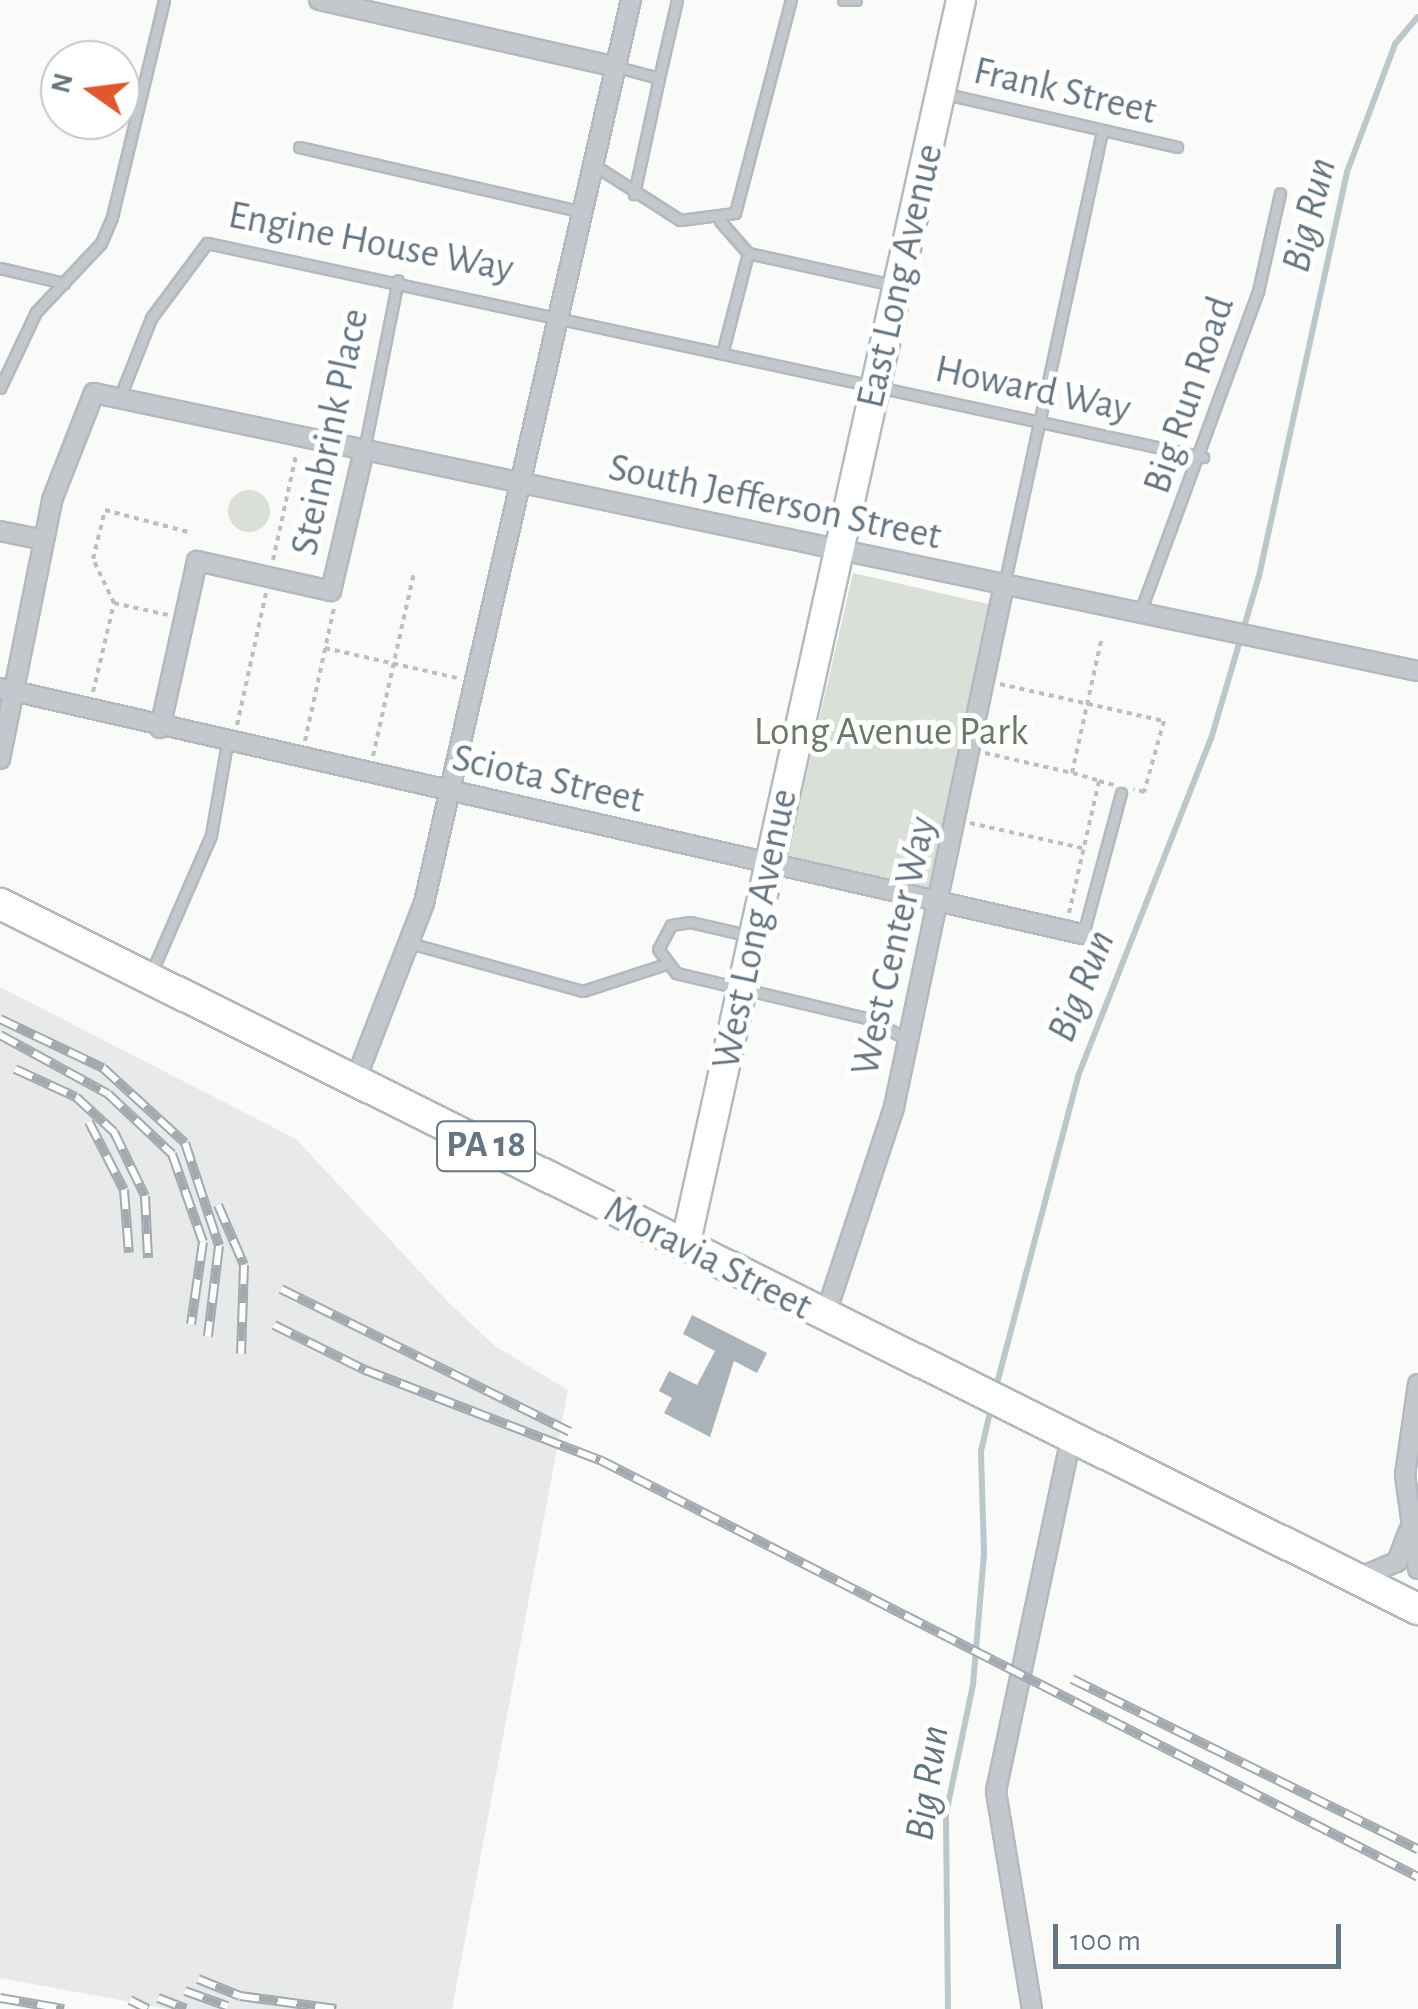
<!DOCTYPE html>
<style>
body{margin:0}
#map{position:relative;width:1418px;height:2009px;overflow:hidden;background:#fafaf8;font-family:"Alegreya Sans",sans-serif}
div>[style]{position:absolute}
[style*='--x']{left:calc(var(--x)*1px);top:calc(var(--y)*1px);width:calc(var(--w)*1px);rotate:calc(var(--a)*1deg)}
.built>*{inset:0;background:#e8e9e9}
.green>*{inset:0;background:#dadfd7;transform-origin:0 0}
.round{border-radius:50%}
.stream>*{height:6px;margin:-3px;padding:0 3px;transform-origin:3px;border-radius:3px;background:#bbc7cb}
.building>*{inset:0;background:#aab3b9}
.path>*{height:4px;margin-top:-2px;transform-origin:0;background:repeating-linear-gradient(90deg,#bbbfc2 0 5px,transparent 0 10px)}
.roads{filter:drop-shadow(2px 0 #b3babf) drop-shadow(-2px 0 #b3babf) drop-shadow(0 2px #b3babf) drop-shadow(0 -2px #b3babf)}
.lane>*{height:9px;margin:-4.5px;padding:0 4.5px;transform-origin:4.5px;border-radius:4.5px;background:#c3c8cc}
.street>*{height:18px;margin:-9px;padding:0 9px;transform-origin:9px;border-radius:9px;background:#c3c8cc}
.secondary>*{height:28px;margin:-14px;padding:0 14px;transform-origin:14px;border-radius:14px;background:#fff}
.primary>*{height:30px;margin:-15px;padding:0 15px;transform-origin:15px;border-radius:15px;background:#fff}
.rail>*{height:10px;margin-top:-5px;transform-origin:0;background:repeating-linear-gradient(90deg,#fff 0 19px,#a2aab0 0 38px);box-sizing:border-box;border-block:2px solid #a2aab0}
span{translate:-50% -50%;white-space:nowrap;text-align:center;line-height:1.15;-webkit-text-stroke:10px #fff;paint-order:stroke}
.shield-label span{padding:2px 8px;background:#fff;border:2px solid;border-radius:8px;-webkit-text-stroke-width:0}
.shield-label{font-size:38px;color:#657683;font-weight:700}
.street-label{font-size:40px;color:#657683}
.park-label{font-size:40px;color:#687a64}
.water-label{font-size:42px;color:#60757c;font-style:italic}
.north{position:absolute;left:40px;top:40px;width:100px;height:100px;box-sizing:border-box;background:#fff;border:2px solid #c1c8cd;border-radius:50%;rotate:284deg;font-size:28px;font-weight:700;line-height:40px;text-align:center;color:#657683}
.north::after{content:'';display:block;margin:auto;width:35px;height:45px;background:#e4572e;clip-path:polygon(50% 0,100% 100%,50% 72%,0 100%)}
.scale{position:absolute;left:1053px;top:1924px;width:288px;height:45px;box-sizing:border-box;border:5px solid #657683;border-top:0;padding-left:12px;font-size:30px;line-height:35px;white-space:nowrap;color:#657683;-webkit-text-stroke:8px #fff;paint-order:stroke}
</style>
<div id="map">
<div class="built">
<div style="clip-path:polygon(0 987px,296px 1139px,448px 1302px,495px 1346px,568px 1390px,452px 2009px,169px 2009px,0 1978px)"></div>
</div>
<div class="green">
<div class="round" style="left:228px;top:490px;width:42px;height:42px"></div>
<div style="left:853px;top:573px;width:145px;height:292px;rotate:13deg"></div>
</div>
<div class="stream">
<div style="--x:995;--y:1391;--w:326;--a:-75.2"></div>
<div style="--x:1078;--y:1076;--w:362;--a:-68.5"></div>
<div style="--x:1211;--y:739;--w:170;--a:-73.6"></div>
<div style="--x:1259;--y:576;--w:413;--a:-77.7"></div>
<div style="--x:1347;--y:172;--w:137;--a:-69.4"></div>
<div style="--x:1395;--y:44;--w:35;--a:-50"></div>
<div style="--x:948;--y:2009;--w:195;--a:-90.6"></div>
<div style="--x:946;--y:1814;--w:132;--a:-78.2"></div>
<div style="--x:973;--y:1685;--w:132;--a:-85.2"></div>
<div style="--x:984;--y:1553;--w:102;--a:-91.7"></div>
<div style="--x:981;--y:1451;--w:44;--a:-76.9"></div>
</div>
<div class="building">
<div style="clip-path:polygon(692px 1315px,767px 1353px,757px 1373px,734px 1361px,710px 1437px,664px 1413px,672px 1398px,659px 1391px,669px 1371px,697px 1385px,715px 1351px,683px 1334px)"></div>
</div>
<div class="path">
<div style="--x:273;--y:560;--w:107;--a:-77.6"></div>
<div style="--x:114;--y:603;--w:55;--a:12.5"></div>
<div style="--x:325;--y:648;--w:135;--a:12.8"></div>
<div style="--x:1000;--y:684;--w:168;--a:12.7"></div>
<div style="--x:1164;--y:721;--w:74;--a:105.7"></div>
<div style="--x:1144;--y:792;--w:11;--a:-165"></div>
<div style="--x:93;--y:692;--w:91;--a:-76.7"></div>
<div style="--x:114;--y:603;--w:49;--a:-115.5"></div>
<div style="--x:93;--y:559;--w:50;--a:-76.2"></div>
<div style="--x:105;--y:510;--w:90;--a:14.8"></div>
<div style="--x:237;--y:725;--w:135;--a:-77.6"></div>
<div style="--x:305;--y:741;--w:136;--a:-77.7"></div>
<div style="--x:985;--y:753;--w:89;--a:12.9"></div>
<div style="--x:373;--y:756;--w:188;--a:-77.4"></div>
<div style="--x:1097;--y:780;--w:26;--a:-164"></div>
<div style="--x:1072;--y:773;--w:139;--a:-77.6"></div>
<div style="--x:970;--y:823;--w:115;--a:12.6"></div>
<div style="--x:1069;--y:913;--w:135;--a:-77.2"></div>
<div style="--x:1099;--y:781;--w:16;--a:15"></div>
</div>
<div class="roads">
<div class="lane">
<div style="--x:843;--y:0;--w:13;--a:0"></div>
<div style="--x:617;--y:67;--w:43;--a:14.7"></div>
<div style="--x:659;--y:78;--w:119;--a:102.2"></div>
<div style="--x:659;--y:78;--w:80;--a:-77"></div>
<div style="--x:946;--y:94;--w:237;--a:12.9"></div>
<div style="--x:299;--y:147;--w:291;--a:12.9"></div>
<div style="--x:594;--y:165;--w:102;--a:32.6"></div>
<div style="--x:680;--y:220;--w:55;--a:-7.3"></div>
<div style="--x:735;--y:213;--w:220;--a:-75.3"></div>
<div style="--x:720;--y:221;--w:43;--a:48.8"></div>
<div style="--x:748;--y:253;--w:148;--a:12.4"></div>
<div style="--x:0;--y:268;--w:66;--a:13.2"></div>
<div style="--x:723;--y:350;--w:100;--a:-75.5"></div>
<div style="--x:0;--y:388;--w:84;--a:-64.7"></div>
<div style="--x:36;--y:312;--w:95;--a:-46.7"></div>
<div style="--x:101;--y:243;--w:28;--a:-67"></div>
<div style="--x:112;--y:217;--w:223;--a:-76.5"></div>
<div style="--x:119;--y:399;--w:87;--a:-68.4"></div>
<div style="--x:151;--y:318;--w:94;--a:-53.3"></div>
<div style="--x:207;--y:243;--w:1019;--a:12.13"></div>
<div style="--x:364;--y:450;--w:173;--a:-78.7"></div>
<div style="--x:1004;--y:585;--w:465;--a:-77.8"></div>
<div style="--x:1140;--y:612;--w:342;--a:-69.8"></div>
<div style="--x:1258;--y:291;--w:100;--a:-77.3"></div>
<div style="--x:1083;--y:934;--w:146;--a:-74.9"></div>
<div style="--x:751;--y:936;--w:63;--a:-167.1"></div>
<div style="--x:690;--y:922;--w:19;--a:171"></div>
<div style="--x:671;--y:925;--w:27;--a:118"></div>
<div style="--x:658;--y:949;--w:30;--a:53"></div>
<div style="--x:676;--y:973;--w:199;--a:13.3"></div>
<div style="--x:870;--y:1019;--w:43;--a:28.9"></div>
<div style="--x:413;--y:944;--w:176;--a:15.5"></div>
<div style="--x:583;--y:991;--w:84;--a:-18"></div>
<div style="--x:152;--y:971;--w:148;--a:-66.5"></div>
<div style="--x:211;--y:835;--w:93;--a:-80.1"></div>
</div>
<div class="street">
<div style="--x:319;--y:0;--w:304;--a:12.7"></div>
<div style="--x:0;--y:531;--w:45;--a:11.6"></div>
<div style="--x:0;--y:688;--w:1110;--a:12.81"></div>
<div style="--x:160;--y:728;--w:171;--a:-77.5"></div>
<div style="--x:197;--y:561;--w:137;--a:12.6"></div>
<div style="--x:331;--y:591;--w:145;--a:-76.8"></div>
<div style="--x:0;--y:759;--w:264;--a:-78.6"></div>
<div style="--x:52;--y:500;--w:115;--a:-68.6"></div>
<div style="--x:94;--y:393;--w:1353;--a:11.86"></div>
<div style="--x:355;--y:1081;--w:191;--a:-68.8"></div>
<div style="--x:424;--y:903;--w:926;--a:-77.09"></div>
<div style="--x:825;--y:1316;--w:220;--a:-71.7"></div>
<div style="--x:894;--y:1107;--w:533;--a:-78.1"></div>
<div style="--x:1418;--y:1384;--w:92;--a:98.1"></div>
<div style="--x:1405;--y:1475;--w:95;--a:82.1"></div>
<div style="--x:1361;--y:1577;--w:39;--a:-23"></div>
<div style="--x:1397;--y:1562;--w:33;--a:-69"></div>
<div style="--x:1032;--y:2009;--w:221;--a:-99.4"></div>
<div style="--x:996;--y:1791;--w:360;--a:-78"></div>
</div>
<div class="secondary">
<div style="--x:685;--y:1246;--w:1276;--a:-77.51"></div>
</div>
<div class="primary">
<div style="--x:0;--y:904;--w:1584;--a:26.44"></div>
</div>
</div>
<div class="rail">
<div style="--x:0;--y:1019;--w:114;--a:25.4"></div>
<div style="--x:103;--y:1068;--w:111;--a:42.4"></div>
<div style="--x:185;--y:1143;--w:108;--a:71.7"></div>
<div style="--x:219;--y:1246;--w:91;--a:97"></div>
<div style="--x:0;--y:1035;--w:123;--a:28.6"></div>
<div style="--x:108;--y:1094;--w:88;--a:43.2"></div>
<div style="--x:172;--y:1154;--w:93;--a:70.6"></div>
<div style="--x:203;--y:1242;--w:83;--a:98.3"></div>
<div style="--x:15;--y:1069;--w:67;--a:24.7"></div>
<div style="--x:76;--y:1097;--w:52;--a:42.6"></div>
<div style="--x:114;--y:1132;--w:71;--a:64.2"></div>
<div style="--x:145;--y:1196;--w:62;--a:87.2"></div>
<div style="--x:89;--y:1122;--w:76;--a:62.8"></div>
<div style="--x:124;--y:1190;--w:63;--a:85.5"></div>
<div style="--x:218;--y:1205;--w:65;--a:66.6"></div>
<div style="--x:244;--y:1265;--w:89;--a:91.9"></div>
<div style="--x:281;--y:1289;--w:322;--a:26.3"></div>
<div style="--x:274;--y:1325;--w:102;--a:26.3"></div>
<div style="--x:365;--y:1370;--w:252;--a:21"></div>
<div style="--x:600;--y:1460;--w:918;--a:27.01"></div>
<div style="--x:1072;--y:1679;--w:386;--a:26.2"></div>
<div style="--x:198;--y:1979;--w:45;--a:22"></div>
<div style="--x:240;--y:1996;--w:97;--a:7.7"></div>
<div style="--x:185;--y:1991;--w:45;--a:19.7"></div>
<div style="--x:0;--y:1998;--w:65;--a:9.8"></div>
<div style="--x:158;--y:1998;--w:30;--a:21"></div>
<div style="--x:130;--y:2000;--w:20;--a:27"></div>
</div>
<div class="shield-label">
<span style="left:486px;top:1146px">PA 18</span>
</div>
<div class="street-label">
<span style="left:1065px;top:91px;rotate:13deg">Frank Street</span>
<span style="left:371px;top:242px;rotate:11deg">Engine House Way</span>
<span style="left:900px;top:276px;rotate:-77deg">East Long Avenue</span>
<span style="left:1033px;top:389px;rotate:12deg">Howard Way</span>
<span style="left:1189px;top:395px;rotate:-71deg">Big Run Road</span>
<span style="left:330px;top:432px;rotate:-78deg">Steinbrink Place</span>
<span style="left:775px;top:502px;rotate:12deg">South Jefferson Street</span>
<span style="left:548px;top:779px;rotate:13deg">Sciota Street</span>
<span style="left:755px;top:929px;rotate:-78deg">West Long Avenue</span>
<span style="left:894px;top:946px;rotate:-77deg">West Center Way</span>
<span style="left:708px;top:1258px;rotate:27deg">Moravia Street</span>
</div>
<div class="park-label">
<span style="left:891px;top:732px">Long Avenue Park</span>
</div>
<div class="water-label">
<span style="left:1309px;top:215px;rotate:-76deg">Big Run</span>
<span style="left:1081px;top:986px;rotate:-68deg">Big Run</span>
<span style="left:927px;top:1783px;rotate:-82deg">Big Run</span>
</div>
<div class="north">N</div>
<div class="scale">100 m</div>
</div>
